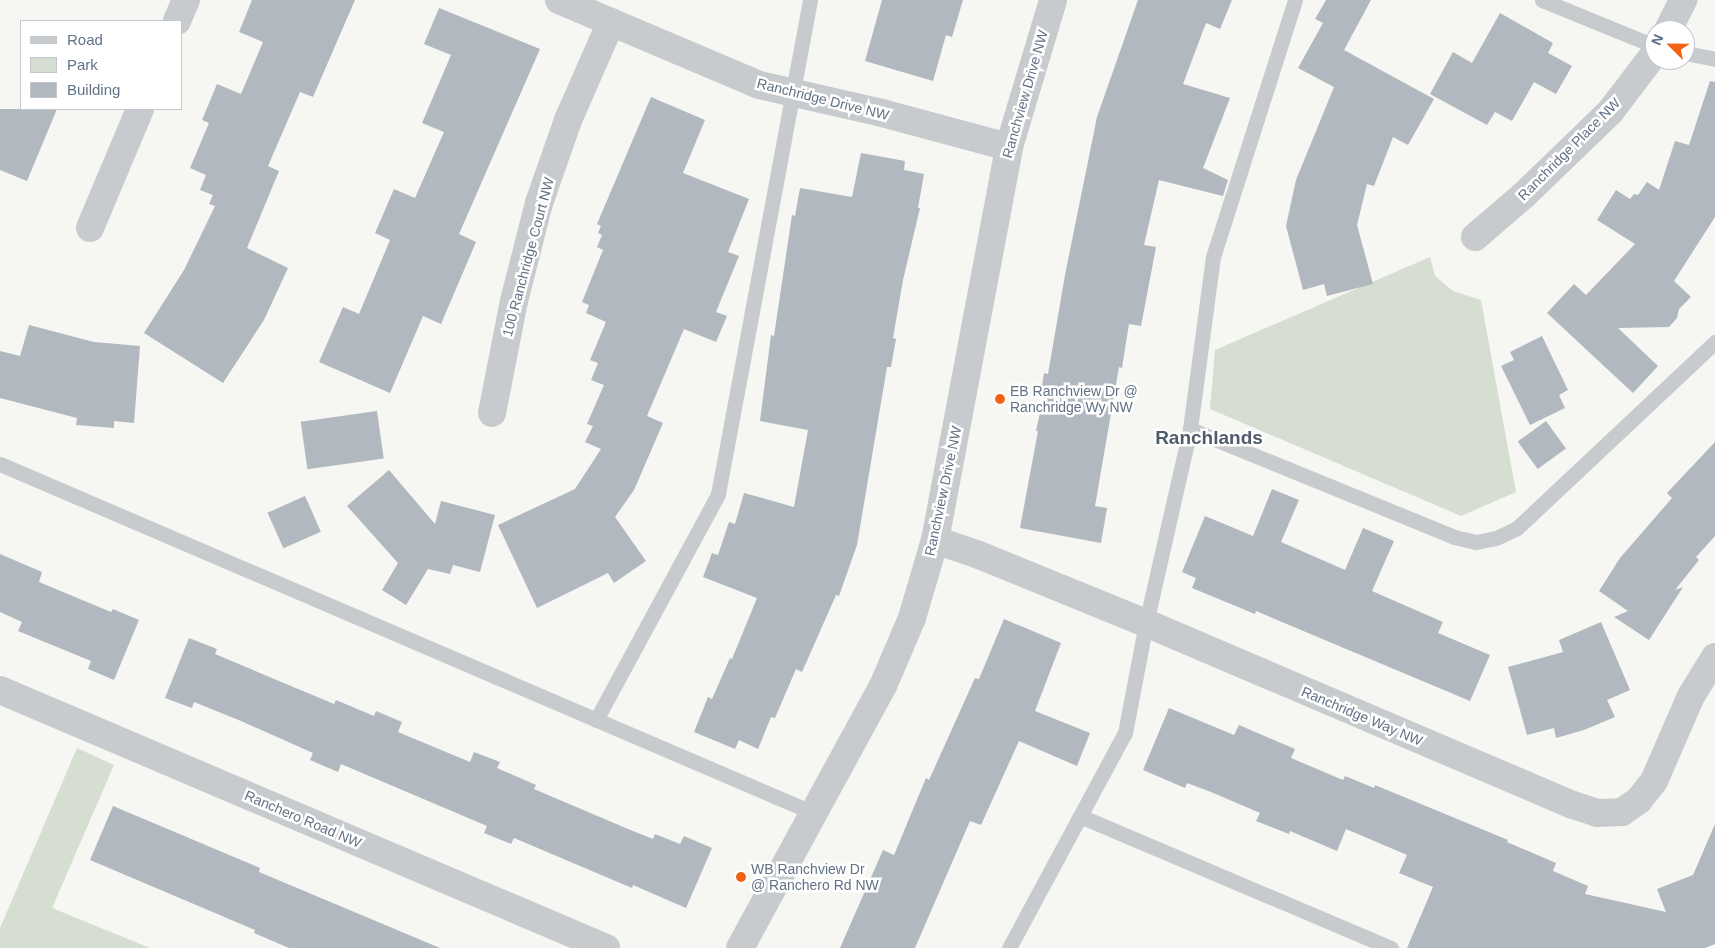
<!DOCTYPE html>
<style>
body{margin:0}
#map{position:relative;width:1715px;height:948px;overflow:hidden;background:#f6f6f2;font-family:Arial,sans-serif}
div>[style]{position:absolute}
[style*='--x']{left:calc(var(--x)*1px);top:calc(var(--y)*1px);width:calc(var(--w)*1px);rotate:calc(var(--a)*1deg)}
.green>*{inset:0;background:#d6ded2}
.building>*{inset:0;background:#b2b8bf;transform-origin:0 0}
.service>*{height:15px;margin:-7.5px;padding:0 7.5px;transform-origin:7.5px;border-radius:7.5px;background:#c8cbce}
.minor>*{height:28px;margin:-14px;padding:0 14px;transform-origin:14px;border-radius:14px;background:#c8cbce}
.tertiary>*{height:28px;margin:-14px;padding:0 14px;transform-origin:14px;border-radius:14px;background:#c8cbce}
.dots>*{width:14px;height:14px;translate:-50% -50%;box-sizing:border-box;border:2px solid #fff;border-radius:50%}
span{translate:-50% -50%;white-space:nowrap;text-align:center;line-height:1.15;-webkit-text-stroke:5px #fff;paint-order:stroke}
.street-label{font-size:14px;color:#627286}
.poi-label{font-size:14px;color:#627286}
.left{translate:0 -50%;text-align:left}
.district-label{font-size:19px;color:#515c6a;font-weight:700}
.legend{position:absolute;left:20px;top:20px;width:162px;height:90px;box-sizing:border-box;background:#fff;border:1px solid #c0c7cf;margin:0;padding:6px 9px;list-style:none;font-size:15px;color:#627286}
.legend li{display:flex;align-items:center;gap:10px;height:25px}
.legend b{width:25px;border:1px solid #c0c7cf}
.north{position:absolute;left:1645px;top:20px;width:50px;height:50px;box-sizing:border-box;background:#fff;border:1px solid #c0c7cf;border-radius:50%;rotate:293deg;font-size:14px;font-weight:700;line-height:20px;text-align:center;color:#627286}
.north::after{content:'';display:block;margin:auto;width:18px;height:22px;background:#f36115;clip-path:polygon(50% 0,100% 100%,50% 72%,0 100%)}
</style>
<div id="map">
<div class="green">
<div style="clip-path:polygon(1430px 257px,1435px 276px,1453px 291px,1481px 300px,1516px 492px,1461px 516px,1210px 409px,1215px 350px)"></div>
<div style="clip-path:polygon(77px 748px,114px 765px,52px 908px,150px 948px,0 948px,0 928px)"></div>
</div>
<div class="building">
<div style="clip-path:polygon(252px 0,355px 0,313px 97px,300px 92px,268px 166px,279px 171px,247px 248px,288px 268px,264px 320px,223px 383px,144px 333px,184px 270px,215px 206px,209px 204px,213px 195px,200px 190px,206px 175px,190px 168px,209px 123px,202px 120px,217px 84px,241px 94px,263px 42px,239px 32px)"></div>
<div style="clip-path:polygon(882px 0,963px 0,952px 37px,946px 35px,933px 81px,865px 61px)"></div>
<div style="clip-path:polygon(1138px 0,1232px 0,1220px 29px,1206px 23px,1183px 84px,1230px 98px,1203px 168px,1228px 180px,1223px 196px,1159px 180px,1144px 245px,1156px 247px,1141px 326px,1129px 324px,1122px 368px,1119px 367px,1095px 506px,1107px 508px,1101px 543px,1020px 528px,1038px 431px,1036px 431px,1043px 399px,1040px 398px,1044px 373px,1048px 374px,1065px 275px,1097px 117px)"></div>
<div style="clip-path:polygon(1326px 0,1371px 0,1344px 50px,1434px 99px,1408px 145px,1393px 137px,1374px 186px,1367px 184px,1357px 225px,1373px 284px,1327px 296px,1324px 284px,1303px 290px,1286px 226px,1296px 180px,1334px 87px,1298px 68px,1323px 23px,1315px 19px)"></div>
<div style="clip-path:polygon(439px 8px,540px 49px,459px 234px,476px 242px,441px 324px,423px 316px,390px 393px,319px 362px,343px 307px,359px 314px,390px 240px,375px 233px,394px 189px,415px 198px,444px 132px,422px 123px,451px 55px,424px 44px)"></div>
<div style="clip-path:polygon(1500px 13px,1553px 43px,1548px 53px,1572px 66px,1556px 94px,1534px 82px,1512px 121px,1495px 112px,1487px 125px,1430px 94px,1453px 52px,1472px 63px)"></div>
<div style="clip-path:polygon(1710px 81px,1715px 82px,1715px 217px,1674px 281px,1691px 297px,1679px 309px,1677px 318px,1669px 327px,1618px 328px,1658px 366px,1633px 393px,1547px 313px,1574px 284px,1586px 295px,1635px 244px,1597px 220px,1616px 190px,1630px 199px,1634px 194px,1638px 195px,1647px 182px,1659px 190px,1675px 141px,1689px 145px)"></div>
<div style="clip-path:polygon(651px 97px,705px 120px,683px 173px,749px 199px,728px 252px,739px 256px,716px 312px,727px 316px,716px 342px,684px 329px,647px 416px,663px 423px,634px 490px,615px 517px,646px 561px,614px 583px,608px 573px,537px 608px,498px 525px,575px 489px,601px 449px,585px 442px,593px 426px,587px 424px,604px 385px,591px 380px,598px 363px,590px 360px,606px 322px,586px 313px,589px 305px,582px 302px,603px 250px,597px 247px,602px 235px,598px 233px,601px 226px,597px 224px)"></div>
<div style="clip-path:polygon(0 109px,57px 109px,27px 181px,0 170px)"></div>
<div style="clip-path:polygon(861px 153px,905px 161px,904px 170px,924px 174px,918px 208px,920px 208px,903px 280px,893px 338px,896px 339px,891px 367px,887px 367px,857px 545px,839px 596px,836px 595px,802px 672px,796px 669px,775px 718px,771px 717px,758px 749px,739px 740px,735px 749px,694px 732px,708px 697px,712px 699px,730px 658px,732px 659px,757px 598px,703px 577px,712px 553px,718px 555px,729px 522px,735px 524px,744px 493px,794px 507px,808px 430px,760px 421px,771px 335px,774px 336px,792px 215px,795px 216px,800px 188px,852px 197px)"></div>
<div style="clip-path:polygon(29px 325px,94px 342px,140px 346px,134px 423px,114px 421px,114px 428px,76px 425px,77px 418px,0 398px,0 351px,20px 356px)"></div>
<div style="clip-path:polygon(1542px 336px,1568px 390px,1559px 395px,1565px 408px,1530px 425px,1501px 366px,1514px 360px,1510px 352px)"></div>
<div style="left:377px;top:411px;width:48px;height:77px;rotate:82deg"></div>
<div style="left:1546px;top:421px;width:34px;height:35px;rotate:54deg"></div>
<div style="clip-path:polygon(1715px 442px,1715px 536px,1696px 557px,1699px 560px,1675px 590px,1683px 587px,1649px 640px,1614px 617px,1628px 611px,1599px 591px,1620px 558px,1672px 498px,1667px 493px)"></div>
<div style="clip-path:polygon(389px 470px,435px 524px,441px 501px,495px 515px,480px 572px,453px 565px,450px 574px,428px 569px,406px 605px,382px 590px,398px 563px,347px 506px)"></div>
<div style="clip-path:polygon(1272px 489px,1299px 500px,1281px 542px,1345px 570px,1363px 528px,1394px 541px,1372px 591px,1443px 622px,1438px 633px,1490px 655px,1470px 701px,1256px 611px,1255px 614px,1192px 588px,1196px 578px,1182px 572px,1205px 516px,1253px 536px)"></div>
<div style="left:305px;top:496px;width:39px;height:41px;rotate:66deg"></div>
<div style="clip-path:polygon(0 554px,42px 572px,39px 582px,111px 612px,113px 609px,139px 620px,114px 680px,88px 669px,91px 661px,18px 631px,22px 622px,0 612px)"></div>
<div style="clip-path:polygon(1004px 619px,1061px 643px,1035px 711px,1090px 733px,1077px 766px,1019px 741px,981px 825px,970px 821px,915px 948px,840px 948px,883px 850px,894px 855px,926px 778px,929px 780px,975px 678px,979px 679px)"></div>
<div style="clip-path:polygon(1601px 622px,1630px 690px,1607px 700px,1615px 717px,1584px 730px,1556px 738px,1554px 728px,1527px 735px,1508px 667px,1563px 652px,1559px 640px)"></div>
<div style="clip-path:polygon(189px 638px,217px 649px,215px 654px,334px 704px,336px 700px,374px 716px,376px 711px,402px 722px,398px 732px,470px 762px,474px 752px,500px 762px,497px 768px,536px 785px,534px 789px,628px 829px,653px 839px,655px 834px,680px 844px,684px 836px,712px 848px,686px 908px,633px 885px,632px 888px,514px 838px,511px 844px,484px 833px,487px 826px,341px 764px,338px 772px,310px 760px,313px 753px,241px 721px,194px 702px,192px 708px,165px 698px)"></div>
<div style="clip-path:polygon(1169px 708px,1234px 735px,1239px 725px,1295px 749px,1291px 758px,1343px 780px,1345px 776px,1374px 788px,1375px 785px,1508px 840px,1507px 842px,1556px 863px,1553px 871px,1588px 886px,1585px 894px,1666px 912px,1657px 889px,1693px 875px,1715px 824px,1715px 944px,1705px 948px,1407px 948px,1433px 887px,1399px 873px,1407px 855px,1346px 829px,1337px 851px,1290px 831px,1289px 834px,1256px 821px,1260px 813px,1211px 792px,1187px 783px,1185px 788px,1143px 770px)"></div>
<div style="clip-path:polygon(113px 806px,260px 868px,259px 872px,440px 948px,289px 948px,254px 933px,255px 930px,90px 860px)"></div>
</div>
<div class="service">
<div style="--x:1542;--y:0;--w:122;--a:22.2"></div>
<div style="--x:1685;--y:53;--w:31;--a:11"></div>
<div style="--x:1190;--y:429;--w:285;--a:22.2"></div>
<div style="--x:1454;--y:537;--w:23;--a:13"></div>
<div style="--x:1476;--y:542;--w:20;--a:-11"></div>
<div style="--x:1496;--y:538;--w:23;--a:-25"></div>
<div style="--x:1517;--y:528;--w:272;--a:-43.2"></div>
<div style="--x:0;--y:464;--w:886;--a:23.21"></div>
<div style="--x:596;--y:720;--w:257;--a:-61.6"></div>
<div style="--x:718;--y:494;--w:502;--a:-79.45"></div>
<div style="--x:1080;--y:816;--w:338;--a:23"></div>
<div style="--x:1009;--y:948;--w:244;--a:-61.7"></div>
<div style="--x:1125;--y:733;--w:112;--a:-79.2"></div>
<div style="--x:1146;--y:623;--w:199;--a:-77.2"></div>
<div style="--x:1190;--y:429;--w:174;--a:-82.4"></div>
<div style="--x:1213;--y:257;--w:270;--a:-72.3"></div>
</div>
<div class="minor">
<div style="--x:559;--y:0;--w:217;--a:23"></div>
<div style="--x:759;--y:85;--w:126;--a:12.8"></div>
<div style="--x:882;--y:113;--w:131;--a:15"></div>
<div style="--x:177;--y:21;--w:23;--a:-67"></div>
<div style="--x:1668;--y:30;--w:34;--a:-63"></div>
<div style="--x:90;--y:228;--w:129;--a:-67.2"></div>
<div style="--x:1475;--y:237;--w:65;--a:-40.6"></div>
<div style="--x:1524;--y:195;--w:120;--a:-44"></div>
<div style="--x:1610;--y:112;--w:74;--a:-52.7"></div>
<div style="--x:492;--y:413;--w:114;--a:-78.9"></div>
<div style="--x:514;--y:301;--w:101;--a:-75.7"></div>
<div style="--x:539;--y:203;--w:88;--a:-70.7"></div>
<div style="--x:568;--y:120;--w:107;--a:-66.3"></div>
<div style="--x:935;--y:540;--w:46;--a:18.8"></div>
<div style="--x:979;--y:555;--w:180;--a:22.2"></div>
<div style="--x:1146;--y:623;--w:464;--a:23.1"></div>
<div style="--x:1573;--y:805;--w:25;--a:18"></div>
<div style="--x:1597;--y:813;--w:25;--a:-2"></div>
<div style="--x:1622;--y:812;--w:21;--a:-35"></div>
<div style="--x:1639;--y:800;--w:24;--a:-52"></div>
<div style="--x:1654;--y:781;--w:93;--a:-66.5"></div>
<div style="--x:1691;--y:696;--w:46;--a:-58.4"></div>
<div style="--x:0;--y:690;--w:659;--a:23.06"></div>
</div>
<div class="tertiary">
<div style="--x:740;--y:948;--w:298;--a:-61.4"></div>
<div style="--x:883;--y:686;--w:74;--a:-66.9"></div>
<div style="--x:912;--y:618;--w:81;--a:-73.6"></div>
<div style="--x:935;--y:540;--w:400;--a:-79.3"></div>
<div style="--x:1009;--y:147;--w:153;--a:-73.3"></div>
</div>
<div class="dots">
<div style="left:1000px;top:399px;background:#f36115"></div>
<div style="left:741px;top:877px;background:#f36115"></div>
</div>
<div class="street-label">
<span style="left:1025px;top:94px;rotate:-74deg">Ranchview Drive NW</span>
<span style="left:823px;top:99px;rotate:14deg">Ranchridge Drive NW</span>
<span style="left:1569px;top:149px;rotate:-45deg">Ranchridge Place NW</span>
<span style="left:528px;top:257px;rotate:-75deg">100 Ranchridge Court NW</span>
<span style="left:943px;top:491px;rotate:-78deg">Ranchview Drive NW</span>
<span style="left:1362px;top:716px;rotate:23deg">Ranchridge Way NW</span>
<span style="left:303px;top:819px;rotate:23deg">Ranchero Road NW</span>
</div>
<div class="poi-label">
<span class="left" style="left:1010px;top:399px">EB Ranchview Dr @<br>Ranchridge Wy NW</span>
<span class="left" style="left:751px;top:877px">WB Ranchview Dr<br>@ Ranchero Rd NW</span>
</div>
<div class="district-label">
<span style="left:1209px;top:438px">Ranchlands</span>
</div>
<ul class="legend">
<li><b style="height:6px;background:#c8cbce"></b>Road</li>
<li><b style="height:14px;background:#d6ded2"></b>Park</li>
<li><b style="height:14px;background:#b2b8bf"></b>Building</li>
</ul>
<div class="north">N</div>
</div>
